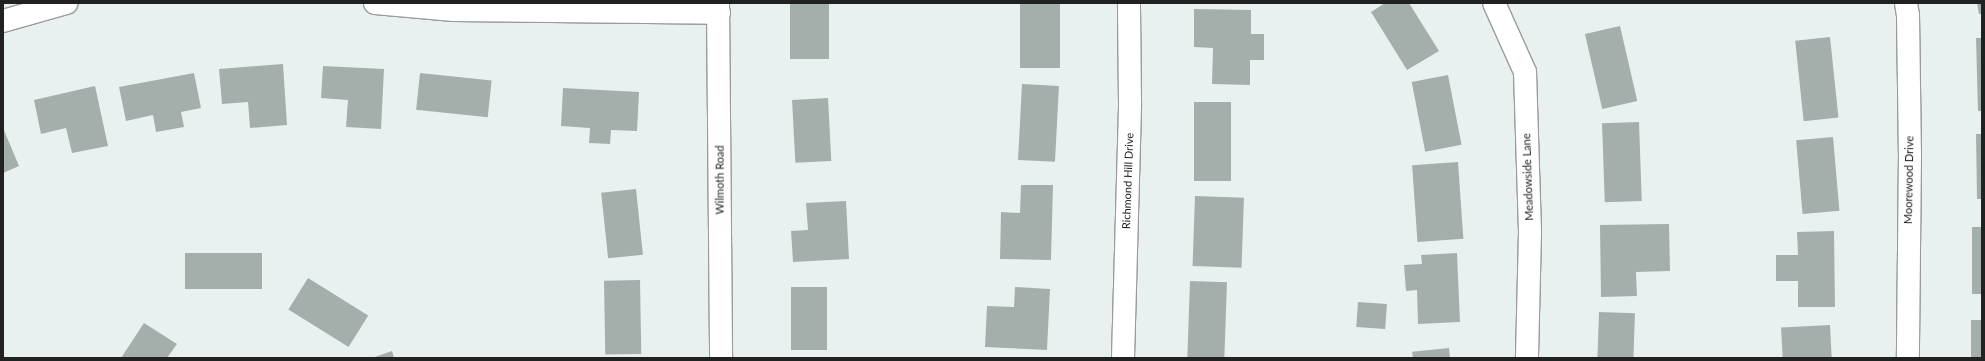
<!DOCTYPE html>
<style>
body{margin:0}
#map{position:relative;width:1985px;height:361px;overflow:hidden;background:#e8f1f0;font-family:Lato,sans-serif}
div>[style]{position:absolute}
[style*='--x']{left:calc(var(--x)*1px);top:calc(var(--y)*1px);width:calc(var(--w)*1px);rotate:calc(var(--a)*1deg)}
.building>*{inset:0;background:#a4afab;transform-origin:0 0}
.roads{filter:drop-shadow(1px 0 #9b9b9b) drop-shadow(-1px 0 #9b9b9b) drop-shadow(0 1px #9b9b9b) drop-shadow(0 -1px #9b9b9b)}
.minor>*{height:22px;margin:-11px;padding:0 11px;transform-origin:11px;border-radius:11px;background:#fff}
span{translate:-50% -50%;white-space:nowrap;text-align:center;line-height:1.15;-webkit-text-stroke:4px #fff;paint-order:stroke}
.street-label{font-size:11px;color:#212121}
.frame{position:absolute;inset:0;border:4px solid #212121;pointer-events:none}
</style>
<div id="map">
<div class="building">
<div style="left:790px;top:3px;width:39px;height:56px"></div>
<div style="left:1020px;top:3px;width:40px;height:65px"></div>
<div style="clip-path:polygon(1385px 3px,1409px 3px,1439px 51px,1407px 70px,1371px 12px)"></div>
<div style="clip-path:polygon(1977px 3px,1982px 3px,1982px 14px,1979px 14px)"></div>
<div style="clip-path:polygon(1194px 9px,1251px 10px,1251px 34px,1264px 34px,1264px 60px,1250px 60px,1250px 85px,1212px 84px,1213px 48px,1194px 47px)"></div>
<div style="left:1620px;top:26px;width:77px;height:36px;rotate:77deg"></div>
<div style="left:1830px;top:37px;width:81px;height:35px;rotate:84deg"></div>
<div style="clip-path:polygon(1976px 38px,1982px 38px,1982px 111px,1978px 111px)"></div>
<div style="clip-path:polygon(283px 64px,287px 125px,250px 128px,248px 102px,222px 104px,219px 69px)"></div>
<div style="clip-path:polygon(323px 66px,384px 69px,381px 129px,346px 127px,348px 100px,321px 98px)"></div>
<div style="clip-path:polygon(194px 73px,201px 108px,181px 112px,184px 127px,156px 132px,153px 115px,126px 121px,119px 87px)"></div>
<div style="left:420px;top:73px;width:72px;height:37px;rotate:6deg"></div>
<div style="left:1448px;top:75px;width:71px;height:37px;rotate:79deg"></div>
<div style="left:1022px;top:84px;width:37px;height:76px;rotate:3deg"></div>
<div style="clip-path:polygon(95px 86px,108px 146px,72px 153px,66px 128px,41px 134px,34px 100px)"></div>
<div style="clip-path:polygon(563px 88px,639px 92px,637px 131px,611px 130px,610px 144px,589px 143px,590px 128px,561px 126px)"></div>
<div style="left:828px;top:98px;width:63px;height:36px;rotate:87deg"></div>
<div style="left:1194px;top:102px;width:37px;height:79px"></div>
<div style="left:1639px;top:122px;width:79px;height:37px;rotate:88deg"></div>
<div style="clip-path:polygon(3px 128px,19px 166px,3px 173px)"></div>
<div style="clip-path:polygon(1976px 134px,1982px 134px,1982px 199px,1977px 199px)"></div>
<div style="left:1833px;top:137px;width:74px;height:37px;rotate:85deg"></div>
<div style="left:1458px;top:162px;width:77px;height:46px;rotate:86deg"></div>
<div style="clip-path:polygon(1021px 185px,1053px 185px,1051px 260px,1000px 259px,1001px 212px,1020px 213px)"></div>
<div style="left:636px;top:189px;width:66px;height:35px;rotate:84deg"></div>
<div style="left:1195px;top:196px;width:49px;height:70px;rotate:2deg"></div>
<div style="clip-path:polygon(846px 201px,849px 259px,793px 262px,791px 231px,808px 230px,806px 203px)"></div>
<div style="clip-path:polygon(1669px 224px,1670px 271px,1636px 272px,1637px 296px,1601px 297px,1600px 225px)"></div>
<div style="left:1972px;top:227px;width:10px;height:67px"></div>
<div style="clip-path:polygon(1834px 231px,1835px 307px,1798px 307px,1798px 281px,1776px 281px,1776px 255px,1798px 255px,1797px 232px)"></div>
<div style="left:185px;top:253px;width:77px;height:36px"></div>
<div style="clip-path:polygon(1457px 253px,1460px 322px,1418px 324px,1417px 290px,1406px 291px,1404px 265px,1422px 264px,1421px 255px)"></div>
<div style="left:308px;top:278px;width:71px;height:37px;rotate:32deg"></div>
<div style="left:640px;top:280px;width:74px;height:36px;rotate:89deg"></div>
<div style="left:1190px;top:281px;width:37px;height:77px;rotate:2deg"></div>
<div style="left:791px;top:287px;width:36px;height:63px"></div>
<div style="clip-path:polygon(1015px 287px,1050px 289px,1047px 350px,985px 347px,987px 306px,1014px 307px)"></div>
<div style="left:1358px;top:302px;width:29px;height:25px;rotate:4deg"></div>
<div style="left:1599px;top:312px;width:36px;height:46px;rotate:2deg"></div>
<div style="left:1971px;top:320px;width:11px;height:38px"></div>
<div style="clip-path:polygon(144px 323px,177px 344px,167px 358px,121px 358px)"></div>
<div style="left:1830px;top:325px;width:33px;height:49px;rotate:87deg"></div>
<div style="left:1449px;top:348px;width:10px;height:37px;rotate:84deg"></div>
<div style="clip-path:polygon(392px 351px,394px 358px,372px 358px)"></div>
</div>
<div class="roads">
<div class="minor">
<div style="--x:375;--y:3;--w:79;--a:5.1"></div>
<div style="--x:454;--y:10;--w:265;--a:0.6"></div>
<div style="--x:718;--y:3;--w:355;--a:89.5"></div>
<div style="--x:1494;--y:3;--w:76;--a:65.8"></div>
<div style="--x:1525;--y:72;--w:161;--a:88.2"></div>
<div style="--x:1530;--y:233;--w:125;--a:91.4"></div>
<div style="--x:1906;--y:3;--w:12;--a:81"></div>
<div style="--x:1908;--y:15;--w:139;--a:89.2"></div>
<div style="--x:1910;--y:154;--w:204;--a:90.6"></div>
<div style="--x:3;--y:21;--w:66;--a:-15.9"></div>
<div style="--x:1123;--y:358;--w:255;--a:-88.4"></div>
<div style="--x:1130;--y:103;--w:100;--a:-90.6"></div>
</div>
</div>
<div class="street-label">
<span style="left:1528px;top:177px;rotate:-92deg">Meadowside Lane</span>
<span style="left:720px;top:180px;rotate:-90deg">Wilmoth Road</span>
<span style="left:1909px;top:180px;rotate:-89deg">Moorewood Drive</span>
<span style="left:1128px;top:181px;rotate:-88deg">Richmond Hill Drive</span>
</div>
<div class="frame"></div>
</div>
